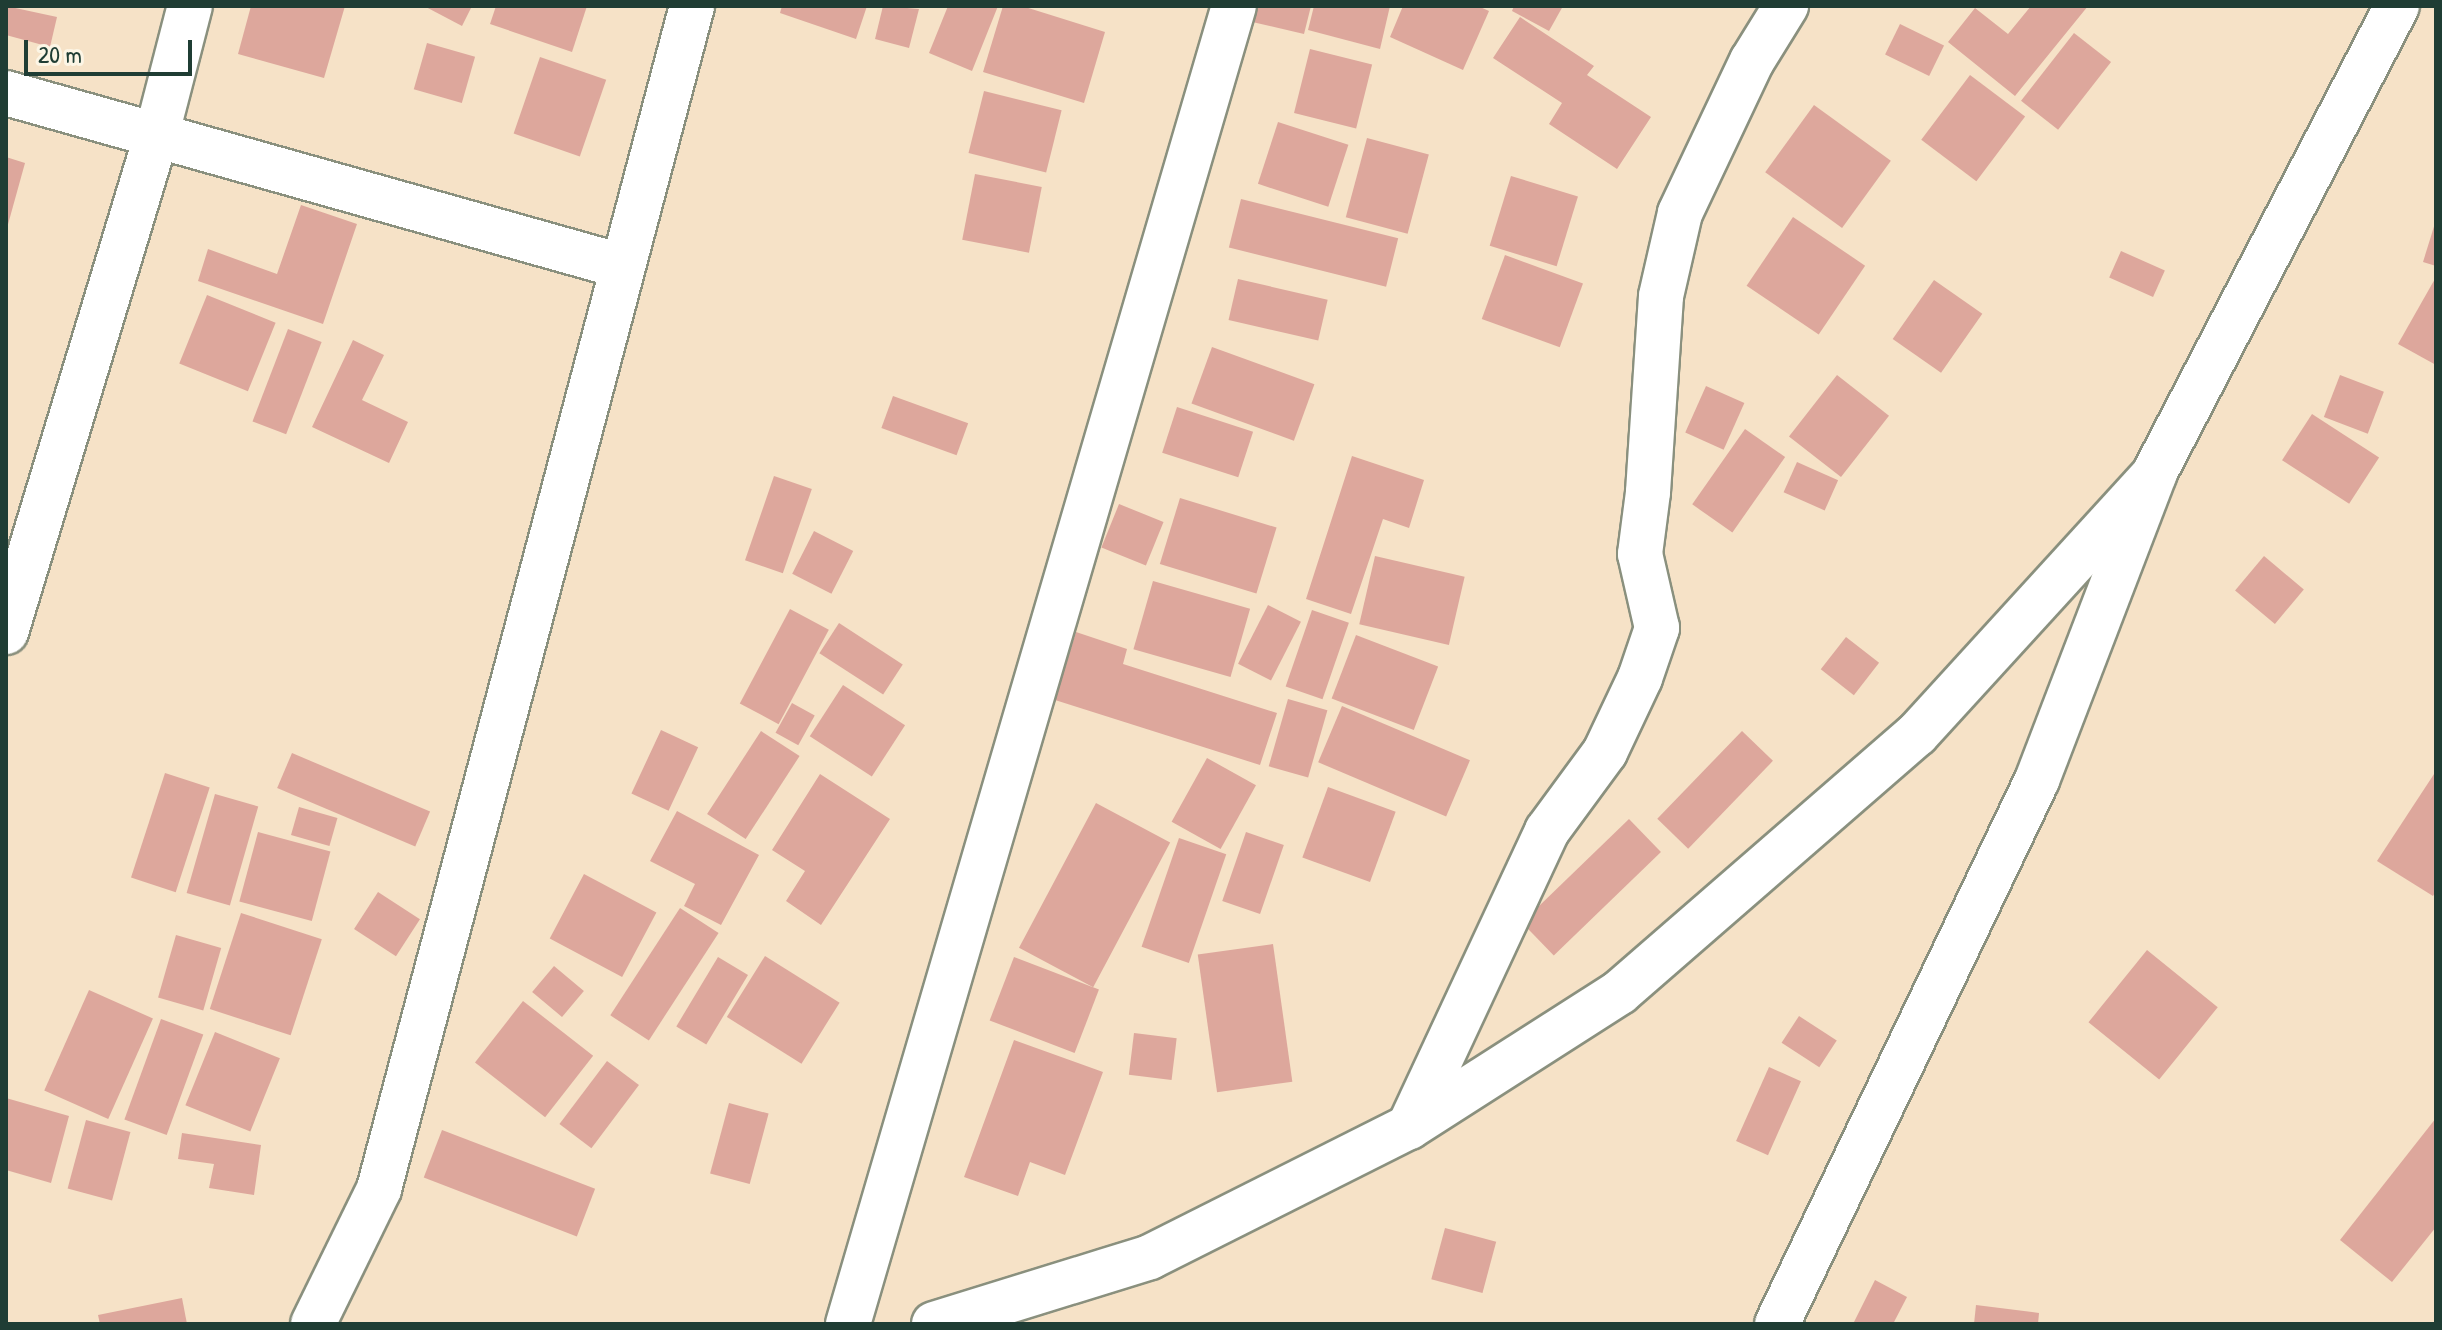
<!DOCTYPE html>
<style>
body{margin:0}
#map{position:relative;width:2442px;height:1330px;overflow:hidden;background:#f6e2c7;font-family:"Patrick Hand",sans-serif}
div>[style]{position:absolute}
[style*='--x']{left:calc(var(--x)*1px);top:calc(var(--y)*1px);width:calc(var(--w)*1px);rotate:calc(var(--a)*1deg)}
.building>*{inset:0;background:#dda79c;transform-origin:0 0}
.roads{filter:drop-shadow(2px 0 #8a907e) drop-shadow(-2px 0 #8a907e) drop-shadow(0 2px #8a907e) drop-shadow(0 -2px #8a907e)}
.minor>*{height:44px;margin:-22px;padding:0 22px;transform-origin:22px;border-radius:22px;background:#fff}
.major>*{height:44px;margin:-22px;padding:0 22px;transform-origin:22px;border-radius:22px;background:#fff}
span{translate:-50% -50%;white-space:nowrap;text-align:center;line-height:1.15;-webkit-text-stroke:6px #fcf5e5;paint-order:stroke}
.frame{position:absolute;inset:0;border:8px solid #1f3d34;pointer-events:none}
.scale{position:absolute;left:24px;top:40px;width:168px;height:36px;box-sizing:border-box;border:4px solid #1f3d34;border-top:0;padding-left:10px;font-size:24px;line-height:28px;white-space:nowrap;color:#1f3d34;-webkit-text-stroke:6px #fcf5e5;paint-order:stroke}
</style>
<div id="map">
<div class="building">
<div style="clip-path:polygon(6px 6px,57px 17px,50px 47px,6px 35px)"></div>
<div style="clip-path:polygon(251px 6px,345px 6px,324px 78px,238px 54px)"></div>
<div style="clip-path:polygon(424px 6px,472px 6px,462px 26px)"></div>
<div style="clip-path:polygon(496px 6px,587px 6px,572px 52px,490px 24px)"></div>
<div style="clip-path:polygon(782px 6px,867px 6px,856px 39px,780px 13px)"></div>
<div style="clip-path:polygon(883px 6px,919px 9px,909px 48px,875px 39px)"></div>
<div style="clip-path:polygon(948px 6px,998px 6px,972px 71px,929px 53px)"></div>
<div style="clip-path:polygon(1003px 6px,1022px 6px,1105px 32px,1084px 103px,983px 72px)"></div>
<div style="clip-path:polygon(1252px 6px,1311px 6px,1304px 34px,1248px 21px)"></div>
<div style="clip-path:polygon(1314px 6px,1390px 6px,1380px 49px,1308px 30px)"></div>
<div style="clip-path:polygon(1403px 6px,1478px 6px,1489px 11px,1463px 70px,1390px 37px)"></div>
<div style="clip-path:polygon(1514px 6px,1563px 6px,1549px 31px,1512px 11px)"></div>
<div style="clip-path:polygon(2031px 6px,2088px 6px,2015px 96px,1948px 42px,1975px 8px,2008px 34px)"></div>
<div style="clip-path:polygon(1520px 17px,1594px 66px,1587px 75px,1651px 117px,1617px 169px,1549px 124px,1562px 103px,1493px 58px)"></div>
<div style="left:1900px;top:24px;width:49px;height:34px;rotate:26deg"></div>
<div style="left:2074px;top:33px;width:47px;height:86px;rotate:38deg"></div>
<div style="left:427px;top:43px;width:50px;height:48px;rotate:16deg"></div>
<div style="left:1310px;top:49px;width:64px;height:66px;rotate:14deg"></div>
<div style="left:540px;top:57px;width:70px;height:81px;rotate:19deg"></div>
<div style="left:1970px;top:75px;width:69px;height:81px;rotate:37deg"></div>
<div style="left:984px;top:91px;width:80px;height:64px;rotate:14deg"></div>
<div style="left:1814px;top:105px;width:95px;height:83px;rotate:36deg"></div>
<div style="left:1278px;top:122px;width:74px;height:65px;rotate:18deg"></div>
<div style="left:1367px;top:138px;width:64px;height:82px;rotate:15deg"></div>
<div style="clip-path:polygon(6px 157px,25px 163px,7px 228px,6px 228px)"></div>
<div style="left:975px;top:174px;width:68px;height:67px;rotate:11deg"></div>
<div style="left:1511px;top:176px;width:70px;height:73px;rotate:17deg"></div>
<div style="left:1241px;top:199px;width:162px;height:50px;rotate:14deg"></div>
<div style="clip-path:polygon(301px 205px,357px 224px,323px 324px,198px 281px,208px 249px,277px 274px)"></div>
<div style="left:1793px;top:217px;width:87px;height:83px;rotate:34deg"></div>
<div style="clip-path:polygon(2436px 220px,2436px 266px,2423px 262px)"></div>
<div style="left:2121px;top:251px;width:48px;height:29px;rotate:24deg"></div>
<div style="left:1505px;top:255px;width:83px;height:68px;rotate:20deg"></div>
<div style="clip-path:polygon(2436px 277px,2436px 365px,2398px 344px)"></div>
<div style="left:1238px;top:279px;width:92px;height:42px;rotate:13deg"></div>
<div style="left:1934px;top:280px;width:59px;height:72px;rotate:35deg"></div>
<div style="left:207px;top:295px;width:74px;height:74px;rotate:22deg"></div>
<div style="left:288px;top:329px;width:36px;height:99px;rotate:21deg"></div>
<div style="clip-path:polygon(353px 340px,384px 355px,362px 400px,408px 422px,389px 463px,312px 427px)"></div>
<div style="left:1212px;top:347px;width:109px;height:60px;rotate:20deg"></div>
<div style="left:1837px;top:375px;width:66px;height:78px;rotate:38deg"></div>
<div style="left:2340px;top:375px;width:47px;height:45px;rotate:21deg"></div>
<div style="left:1706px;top:386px;width:42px;height:51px;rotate:24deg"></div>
<div style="left:893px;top:396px;width:80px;height:34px;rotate:20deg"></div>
<div style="left:1177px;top:407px;width:80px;height:48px;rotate:18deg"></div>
<div style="left:2312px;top:414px;width:80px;height:55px;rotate:33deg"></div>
<div style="left:1745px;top:429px;width:49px;height:92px;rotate:35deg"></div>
<div style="clip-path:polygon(1352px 456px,1424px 480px,1409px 528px,1383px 519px,1351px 614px,1306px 599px)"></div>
<div style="left:1797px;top:462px;width:45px;height:33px;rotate:24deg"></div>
<div style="left:774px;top:476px;width:40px;height:89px;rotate:19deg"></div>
<div style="left:1180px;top:498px;width:101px;height:69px;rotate:17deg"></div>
<div style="left:1119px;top:504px;width:48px;height:47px;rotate:22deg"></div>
<div style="left:814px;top:531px;width:44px;height:48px;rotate:27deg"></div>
<div style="left:1375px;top:556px;width:92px;height:70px;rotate:13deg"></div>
<div style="left:2264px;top:556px;width:52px;height:45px;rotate:40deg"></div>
<div style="left:1153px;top:581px;width:101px;height:71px;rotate:16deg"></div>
<div style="left:1268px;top:605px;width:37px;height:66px;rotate:27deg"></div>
<div style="left:790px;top:609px;width:44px;height:107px;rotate:28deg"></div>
<div style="left:1312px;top:610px;width:39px;height:81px;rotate:19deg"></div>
<div style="left:839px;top:623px;width:76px;height:36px;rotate:33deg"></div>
<div style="clip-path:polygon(1076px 632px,1127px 649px,1123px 664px,1277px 713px,1260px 765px,1055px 700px)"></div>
<div style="left:1356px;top:635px;width:88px;height:68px;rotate:21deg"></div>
<div style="left:1846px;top:637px;width:42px;height:41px;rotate:38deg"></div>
<div style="left:843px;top:685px;width:74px;height:61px;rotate:33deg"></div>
<div style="left:1288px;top:699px;width:41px;height:70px;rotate:16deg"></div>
<div style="left:792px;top:703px;width:26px;height:34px;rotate:29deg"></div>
<div style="left:1342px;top:706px;width:139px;height:61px;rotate:23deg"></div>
<div style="left:661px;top:730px;width:41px;height:70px;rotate:25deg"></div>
<div style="left:761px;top:731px;width:46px;height:99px;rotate:33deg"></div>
<div style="left:1742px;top:731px;width:43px;height:122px;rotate:44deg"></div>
<div style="left:292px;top:753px;width:150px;height:38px;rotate:23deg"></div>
<div style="left:1207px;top:758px;width:56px;height:73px;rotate:29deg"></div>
<div style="clip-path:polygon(2436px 771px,2436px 891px,2433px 896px,2377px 861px)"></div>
<div style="left:165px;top:773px;width:47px;height:110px;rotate:18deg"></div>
<div style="clip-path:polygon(820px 774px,890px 819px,821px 925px,786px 901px,805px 871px,772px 850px)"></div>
<div style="left:1328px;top:787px;width:72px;height:75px;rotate:20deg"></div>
<div style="left:215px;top:794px;width:45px;height:103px;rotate:16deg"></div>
<div style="left:1096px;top:803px;width:84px;height:164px;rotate:28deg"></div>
<div style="left:299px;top:807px;width:40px;height:29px;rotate:16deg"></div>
<div style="clip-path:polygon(677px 811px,759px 855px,721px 925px,684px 906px,695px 884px,650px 861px)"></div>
<div style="left:1629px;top:819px;width:46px;height:149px;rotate:46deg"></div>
<div style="left:258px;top:832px;width:75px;height:72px;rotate:15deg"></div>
<div style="left:1246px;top:832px;width:40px;height:73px;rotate:19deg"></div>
<div style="left:1179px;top:838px;width:50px;height:115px;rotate:19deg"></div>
<div style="left:584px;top:874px;width:82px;height:73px;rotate:28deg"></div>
<div style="left:378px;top:892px;width:50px;height:44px;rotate:33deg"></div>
<div style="left:680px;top:908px;width:46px;height:128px;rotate:33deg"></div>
<div style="left:241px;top:913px;width:85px;height:101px;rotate:18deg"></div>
<div style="left:176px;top:935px;width:47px;height:65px;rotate:16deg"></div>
<div style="left:1273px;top:944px;width:139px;height:76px;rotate:82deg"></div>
<div style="left:2147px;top:950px;width:91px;height:93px;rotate:39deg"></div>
<div style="left:765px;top:956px;width:88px;height:72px;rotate:32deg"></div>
<div style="left:718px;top:957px;width:35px;height:81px;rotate:31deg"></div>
<div style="left:1014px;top:957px;width:91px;height:68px;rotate:21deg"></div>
<div style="left:554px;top:966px;width:39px;height:34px;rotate:40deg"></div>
<div style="left:89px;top:990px;width:70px;height:110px;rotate:24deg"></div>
<div style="left:523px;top:1001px;width:89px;height:78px;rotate:38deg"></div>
<div style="left:1799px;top:1016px;width:45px;height:32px;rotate:33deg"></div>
<div style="left:161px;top:1019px;width:45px;height:107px;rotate:20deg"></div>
<div style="left:215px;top:1032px;width:70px;height:79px;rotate:22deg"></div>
<div style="left:1134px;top:1033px;width:43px;height:42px;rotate:7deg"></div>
<div style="clip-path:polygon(1014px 1040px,1103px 1072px,1065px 1175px,1030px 1162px,1018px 1196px,964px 1177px)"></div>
<div style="left:607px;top:1061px;width:40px;height:79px;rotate:37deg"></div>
<div style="left:1769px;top:1067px;width:35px;height:81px;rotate:24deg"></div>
<div style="clip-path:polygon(6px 1098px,69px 1116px,51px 1183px,6px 1170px)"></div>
<div style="left:729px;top:1103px;width:41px;height:73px;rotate:15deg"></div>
<div style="clip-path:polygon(2436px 1118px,2436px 1227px,2392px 1282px,2340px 1240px)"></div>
<div style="left:86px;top:1120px;width:46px;height:71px;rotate:15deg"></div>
<div style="left:442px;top:1130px;width:164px;height:51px;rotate:21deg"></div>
<div style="clip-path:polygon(182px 1133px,261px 1145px,254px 1195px,209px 1188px,214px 1164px,178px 1159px)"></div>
<div style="left:1445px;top:1228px;width:53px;height:53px;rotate:15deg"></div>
<div style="clip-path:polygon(1875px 1280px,1907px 1297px,1893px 1324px,1853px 1324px)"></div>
<div style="clip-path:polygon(182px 1298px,187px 1324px,100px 1324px,98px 1315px)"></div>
<div style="clip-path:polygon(1976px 1305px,2039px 1313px,2038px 1324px,1974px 1324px)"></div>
</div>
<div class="roads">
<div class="minor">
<div style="--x:6;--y:93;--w:639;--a:15.71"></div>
<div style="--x:6;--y:632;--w:517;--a:-73.14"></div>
<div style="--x:156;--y:137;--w:135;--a:-75.5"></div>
<div style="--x:1409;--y:1127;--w:327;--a:-65"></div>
<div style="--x:1547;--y:831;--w:98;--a:-53.7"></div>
<div style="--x:1605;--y:752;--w:82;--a:-64.7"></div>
<div style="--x:1640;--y:678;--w:53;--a:-71.2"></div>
<div style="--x:1657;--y:628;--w:76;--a:-102.9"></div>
<div style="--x:1640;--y:554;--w:63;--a:-82.6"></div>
<div style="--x:1648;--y:492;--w:196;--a:-86.2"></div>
<div style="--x:1661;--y:296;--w:85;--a:-77.1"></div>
<div style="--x:1680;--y:213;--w:168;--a:-64.7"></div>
<div style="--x:1752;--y:61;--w:65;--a:-58.3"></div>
<div style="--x:313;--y:1324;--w:150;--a:-63.9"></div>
<div style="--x:379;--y:1189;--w:1224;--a:-75.18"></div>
<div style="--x:848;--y:1324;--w:1373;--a:-73.68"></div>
<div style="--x:934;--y:1324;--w:226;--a:-17.2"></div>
<div style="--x:1150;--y:1257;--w:290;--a:-26.7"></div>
<div style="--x:1409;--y:1127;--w:250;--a:-32.6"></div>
<div style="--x:1620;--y:992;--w:393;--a:-41"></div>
<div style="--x:1917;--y:734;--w:352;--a:-47.6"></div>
</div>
<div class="major">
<div style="--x:1777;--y:1324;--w:603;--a:-64.45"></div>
<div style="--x:2037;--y:780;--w:330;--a:-69"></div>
<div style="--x:2155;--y:472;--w:525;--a:-62.56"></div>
</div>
</div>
<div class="frame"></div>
<div class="scale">20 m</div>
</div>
